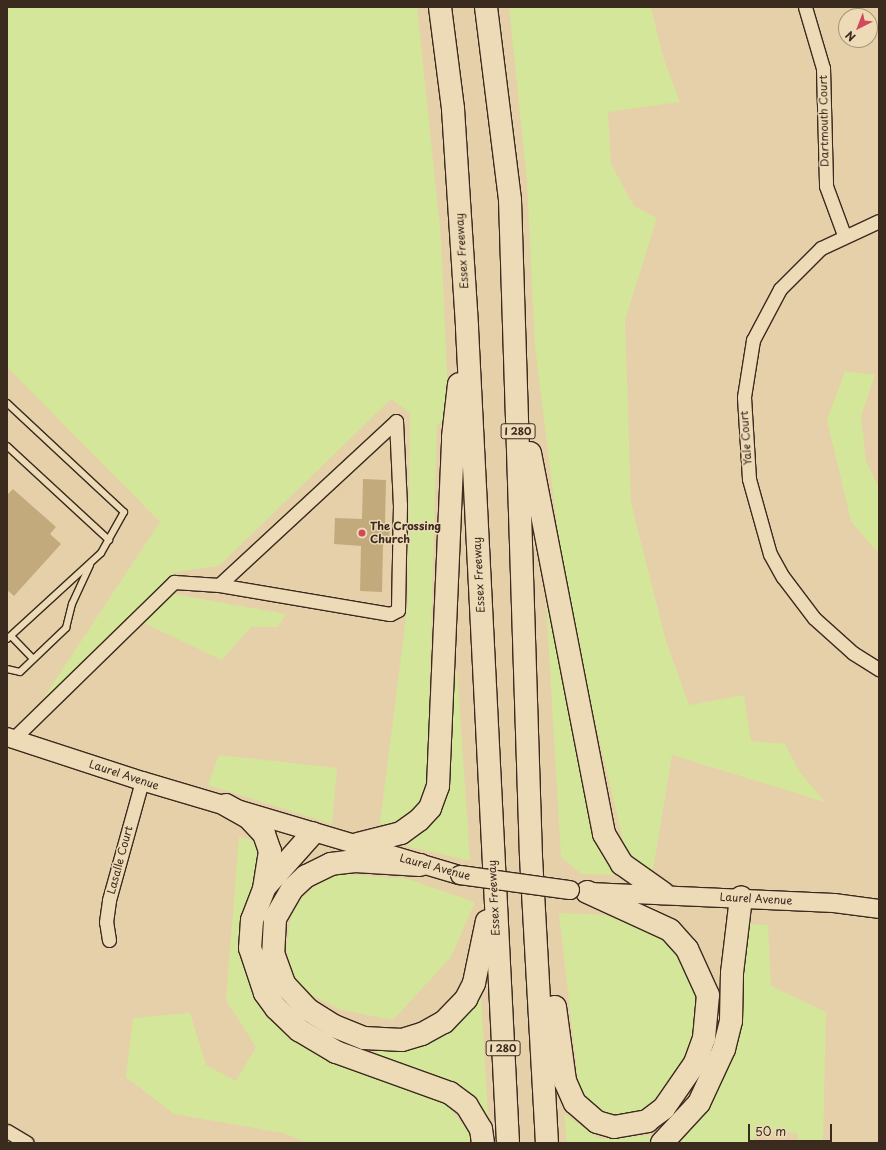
<!DOCTYPE html>
<style>
body{margin:0}
#map{position:relative;width:886px;height:1150px;overflow:hidden;background:#e5d0a9;font-family:"Playpen Sans",sans-serif}
div>[style]{position:absolute}
[style*='--x']{left:calc(var(--x)*1px);top:calc(var(--y)*1px);width:calc(var(--w)*1px);rotate:calc(var(--a)*1deg)}
.green>*{inset:0;background:#d4e69a}
.building>*{inset:0;background:#c2aa7c}
.roads{filter:drop-shadow(1px 0 #3b2a1e) drop-shadow(-1px 0 #3b2a1e) drop-shadow(0 1px #3b2a1e) drop-shadow(0 -1px #3b2a1e)}
.lane>*{height:6px;margin:-3px;padding:0 3px;transform-origin:3px;border-radius:3px;background:#eddbb8}
.street>*{height:13px;margin:-6.5px;padding:0 6.5px;transform-origin:6.5px;border-radius:6.5px;background:#eddbb8}
.secondary>*{height:18px;margin:-9px;padding:0 9px;transform-origin:9px;border-radius:9px;background:#eddbb8}
.highway>*{height:22px;margin:-11px;padding:0 11px;transform-origin:11px;border-radius:11px;background:#eddbb8}
.bridges{filter:drop-shadow(1px 0 #3b2a1e) drop-shadow(-1px 0 #3b2a1e) drop-shadow(0 1px #3b2a1e) drop-shadow(0 -1px #3b2a1e)}
.secondary-bridge>*{height:18px;margin:-9px;padding:0 9px;transform-origin:9px;border-radius:9px;background:#eddbb8}
.dots>*{width:11px;height:11px;translate:-50% -50%;box-sizing:border-box;border:2px solid #eddbb8;border-radius:50%}
span{translate:-50% -50%;white-space:nowrap;text-align:center;line-height:1.15;-webkit-text-stroke:3px #eddbb8;paint-order:stroke}
.shield-label span{padding:1px 3px;background:#eddbb8;border:1px solid;border-radius:3px;-webkit-text-stroke-width:0}
.shield-label{font-size:10px;color:#3b2a1e;font-weight:700}
.street-label{font-size:11px;color:#3b2a1e}
.poi-label{font-size:11px;color:#3b2a1e;font-weight:700}
.left{translate:0 -50%;text-align:left}
.frame{position:absolute;inset:0;border:8px solid #3b2a1e;pointer-events:none}
.north{position:absolute;left:838px;top:8px;width:40px;height:40px;box-sizing:border-box;background:#eddbb8;border:1px solid #a6947a;border-radius:50%;rotate:222deg;font-size:11px;font-weight:700;line-height:16px;text-align:center;color:#3b2a1e}
.north::after{content:'';display:block;margin:auto;width:14px;height:18px;background:#d1495b;clip-path:polygon(50% 0,100% 100%,50% 72%,0 100%)}
.scale{position:absolute;left:748px;top:1124px;width:84px;height:18px;box-sizing:border-box;border:2px solid #3b2a1e;border-top:0;padding-left:5px;font-size:12px;line-height:14px;white-space:nowrap;color:#3b2a1e;-webkit-text-stroke:3px #eddbb8;paint-order:stroke}
</style>
<div id="map">
<div class="green">
<div style="clip-path:polygon(7px 7px,417px 7px,441px 238px,449px 416px,437px 426px,426px 806px,391px 827px,380px 823px,408px 602px,410px 413px,391px 399px,219px 566px,175px 572px,174px 594px,286px 614px,278px 627px,251px 627px,222px 660px,133px 618px,29px 720px,160px 522px,7px 367px)"></div>
<div style="clip-path:polygon(509px 7px,651px 7px,663px 57px,680px 102px,608px 112px,611px 164px,634px 206px,657px 218px,625px 320px,631px 503px,666px 641px,689px 705px,744px 695px,751px 741px,785px 744px,799px 771px,825px 802px,672px 755px,653px 869px,639px 868px,628px 861px,566px 598px,535px 346px,527px 181px)"></div>
<div style="clip-path:polygon(845px 371px,875px 375px,861px 417px,866px 461px,879px 488px,879px 554px,851px 521px,827px 420px)"></div>
<div style="clip-path:polygon(546px 601px,594px 834px,618px 875px,581px 874px,561px 857px)"></div>
<div style="clip-path:polygon(457px 669px,470px 861px,406px 846px,442px 812px)"></div>
<div style="clip-path:polygon(219px 755px,337px 768px,332px 824px,208px 785px)"></div>
<div style="clip-path:polygon(239px 837px,259px 842px,265px 850px,244px 948px,270px 1015px,442px 1098px,477px 1143px,308px 1143px,283px 1133px,174px 1114px,126px 1077px,133px 1018px,190px 1013px,206px 1065px,236px 1081px,256px 1047px,226px 1000px)"></div>
<div style="clip-path:polygon(333px 873px,408px 879px,475px 902px,451px 957px,393px 1020px,342px 1010px,297px 988px,286px 948px,293px 904px)"></div>
<div style="clip-path:polygon(559px 913px,605px 915px,657px 934px,678px 954px,696px 989px,700px 1020px,682px 1060px,655px 1104px,620px 1119px,598px 1114px,580px 1096px)"></div>
<div style="clip-path:polygon(745px 924px,768px 925px,771px 986px,826px 1012px,823px 1143px,799px 1143px,797px 1133px,757px 1130px,753px 1143px,673px 1143px,700px 1117px,736px 1050px)"></div>
<div style="clip-path:polygon(481px 998px,489px 1132px,461px 1088px,426px 1072px,365px 1054px,439px 1037px)"></div>
<div style="clip-path:polygon(564px 1114px,601px 1139px,654px 1135px,646px 1143px,567px 1143px)"></div>
</div>
<div class="building">
<div style="clip-path:polygon(363px 479px,386px 480px,385px 524px,390px 524px,389px 542px,385px 542px,383px 546px,382px 592px,360px 591px,361px 546px,334px 544px,335px 518px,362px 519px)"></div>
<div style="clip-path:polygon(13px 489px,56px 527px,50px 534px,61px 544px,14px 596px,7px 590px,7px 495px)"></div>
</div>
<div class="roads">
<div class="lane">
<div style="--x:7;--y:403;--w:160;--a:43"></div>
<div style="--x:124;--y:512;--w:47;--a:119.3"></div>
<div style="--x:101;--y:553;--w:127;--a:137.5"></div>
<div style="--x:7;--y:446;--w:139;--a:42.7"></div>
<div style="--x:11;--y:636;--w:32;--a:46"></div>
<div style="--x:7;--y:669;--w:13;--a:13"></div>
<div style="--x:20;--y:672;--w:64;--a:-43.7"></div>
<div style="--x:66;--y:628;--w:25;--a:-76"></div>
<div style="--x:72;--y:604;--w:43;--a:-65.2"></div>
</div>
<div class="street">
<div style="--x:805;--y:7;--w:64;--a:73.6"></div>
<div style="--x:823;--y:68;--w:118;--a:88.5"></div>
<div style="--x:826;--y:186;--w:52;--a:69.8"></div>
<div style="--x:879;--y:221;--w:64;--a:155"></div>
<div style="--x:821;--y:248;--w:58;--a:135"></div>
<div style="--x:780;--y:289;--w:58;--a:117.9"></div>
<div style="--x:753;--y:340;--w:58;--a:99"></div>
<div style="--x:744;--y:397;--w:82;--a:86.5"></div>
<div style="--x:749;--y:479;--w:78;--a:74.4"></div>
<div style="--x:770;--y:554;--w:26;--a:61"></div>
<div style="--x:783;--y:577;--w:51;--a:52.9"></div>
<div style="--x:814;--y:618;--w:52;--a:41.9"></div>
<div style="--x:853;--y:653;--w:31;--a:32"></div>
<div style="--x:396;--y:421;--w:84;--a:87.3"></div>
<div style="--x:400;--y:505;--w:105;--a:91.1"></div>
<div style="--x:398;--y:610;--w:9;--a:153"></div>
<div style="--x:390;--y:614;--w:173;--a:-170.4"></div>
<div style="--x:219;--y:585;--w:241;--a:-42.8"></div>
<div style="--x:13;--y:739;--w:225;--a:-44.3"></div>
<div style="--x:174;--y:582;--w:45;--a:3.8"></div>
<div style="--x:109;--y:940;--w:18;--a:-99"></div>
<div style="--x:106;--y:922;--w:22;--a:-82"></div>
<div style="--x:109;--y:900;--w:123;--a:-74.5"></div>
<div style="--x:7;--y:1131;--w:23;--a:31"></div>
</div>
<div class="secondary">
<div style="--x:7;--y:737;--w:142;--a:18.1"></div>
<div style="--x:142;--y:781;--w:332;--a:16.5"></div>
<div style="--x:589;--y:892;--w:245;--a:2.6"></div>
<div style="--x:834;--y:903;--w:45;--a:7.6"></div>
</div>
<div class="highway">
<div style="--x:440;--y:7;--w:103;--a:82.7"></div>
<div style="--x:453;--y:109;--w:219;--a:86.3"></div>
<div style="--x:467;--y:328;--w:816;--a:87.12"></div>
<div style="--x:486;--y:7;--w:194;--a:82.9"></div>
<div style="--x:510;--y:200;--w:657;--a:88.17"></div>
<div style="--x:531;--y:857;--w:286;--a:86.8"></div>
<div style="--x:530;--y:453;--w:388;--a:79"></div>
<div style="--x:604;--y:834;--w:35;--a:59"></div>
<div style="--x:622;--y:864;--w:50;--a:35.3"></div>
<div style="--x:226;--y:805;--w:26;--a:29"></div>
<div style="--x:249;--y:818;--w:22;--a:47"></div>
<div style="--x:264;--y:834;--w:18;--a:71"></div>
<div style="--x:270;--y:851;--w:38;--a:99"></div>
<div style="--x:264;--y:889;--w:33;--a:111"></div>
<div style="--x:252;--y:920;--w:28;--a:94"></div>
<div style="--x:250;--y:948;--w:47;--a:71.6"></div>
<div style="--x:265;--y:993;--w:19;--a:54"></div>
<div style="--x:276;--y:1008;--w:32;--a:44"></div>
<div style="--x:299;--y:1030;--w:43;--a:30.7"></div>
<div style="--x:336;--y:1052;--w:121;--a:19.8"></div>
<div style="--x:450;--y:1093;--w:21;--a:37"></div>
<div style="--x:467;--y:1106;--w:27;--a:59"></div>
<div style="--x:481;--y:1129;--w:14;--a:82"></div>
<div style="--x:358;--y:844;--w:44;--a:-14.3"></div>
<div style="--x:401;--y:833;--w:22;--a:-36"></div>
<div style="--x:419;--y:820;--w:16;--a:-47"></div>
<div style="--x:430;--y:808;--w:23;--a:-70"></div>
<div style="--x:438;--y:786;--w:349;--a:-87.5"></div>
<div style="--x:453;--y:437;--w:53;--a:-83.5"></div>
<div style="--x:420;--y:865;--w:65;--a:-176.5"></div>
<div style="--x:355;--y:861;--w:24;--a:173"></div>
<div style="--x:331;--y:864;--w:28;--a:154"></div>
<div style="--x:306;--y:876;--w:19;--a:137"></div>
<div style="--x:292;--y:889;--w:34;--a:120"></div>
<div style="--x:275;--y:919;--w:34;--a:93"></div>
<div style="--x:273;--y:953;--w:33;--a:70"></div>
<div style="--x:284;--y:984;--w:34;--a:47"></div>
<div style="--x:307;--y:1009;--w:32;--a:32"></div>
<div style="--x:334;--y:1026;--w:32;--a:22"></div>
<div style="--x:364;--y:1038;--w:38;--a:3"></div>
<div style="--x:402;--y:1040;--w:21;--a:-17"></div>
<div style="--x:422;--y:1034;--w:25;--a:-29"></div>
<div style="--x:444;--y:1022;--w:32;--a:-46"></div>
<div style="--x:466;--y:999;--w:18;--a:-63"></div>
<div style="--x:474;--y:983;--w:63;--a:-78.2"></div>
<div style="--x:265;--y:887;--w:72;--a:-48.4"></div>
<div style="--x:555;--y:1007;--w:75;--a:82.3"></div>
<div style="--x:565;--y:1081;--w:24;--a:66"></div>
<div style="--x:575;--y:1103;--w:29;--a:41"></div>
<div style="--x:597;--y:1122;--w:18;--a:16"></div>
<div style="--x:614;--y:1127;--w:34;--a:-10"></div>
<div style="--x:647;--y:1121;--w:21;--a:-37"></div>
<div style="--x:664;--y:1108;--w:55;--a:-55.4"></div>
<div style="--x:695;--y:1063;--w:27;--a:-70"></div>
<div style="--x:704;--y:1038;--w:43;--a:-84.7"></div>
<div style="--x:708;--y:995;--w:51;--a:-114.5"></div>
<div style="--x:687;--y:949;--w:25;--a:-132"></div>
<div style="--x:670;--y:930;--w:91;--a:-155.4"></div>
<div style="--x:662;--y:1143;--w:54;--a:-47.2"></div>
<div style="--x:699;--y:1103;--w:60;--a:-65.2"></div>
<div style="--x:724;--y:1049;--w:29;--a:-76"></div>
<div style="--x:731;--y:1021;--w:48;--a:-88.8"></div>
<div style="--x:732;--y:973;--w:76;--a:-83.2"></div>
</div>
</div>
<div class="bridges">
<div class="secondary-bridge">
<div style="--x:460;--y:875;--w:111;--a:7.8"></div>
</div>
</div>
<div class="dots">
<div style="left:362px;top:533px;background:#d1495b"></div>
</div>
<div class="shield-label">
<span style="left:518px;top:431px">I 280</span>
<span style="left:503px;top:1048px">I 280</span>
</div>
<div class="street-label">
<span style="left:824px;top:121px;rotate:-91deg">Dartmouth Court</span>
<span style="left:462px;top:251px;rotate:-94deg">Essex Freeway</span>
<span style="left:746px;top:438px;rotate:-94deg">Yale Court</span>
<span style="left:479px;top:575px;rotate:-93deg">Essex Freeway</span>
<span style="left:124px;top:775px;rotate:18deg">Laurel Avenue</span>
<span style="left:120px;top:860px;rotate:-75deg">Lasalle Court</span>
<span style="left:435px;top:867px;rotate:15deg">Laurel Avenue</span>
<span style="left:494px;top:898px;rotate:-93deg">Essex Freeway</span>
<span style="left:756px;top:899px;rotate:3deg">Laurel Avenue</span>
</div>
<div class="poi-label">
<span class="left" style="left:370px;top:533px">The Crossing<br>Church</span>
</div>
<div class="frame"></div>
<div class="north">N</div>
<div class="scale">50 m</div>
</div>
